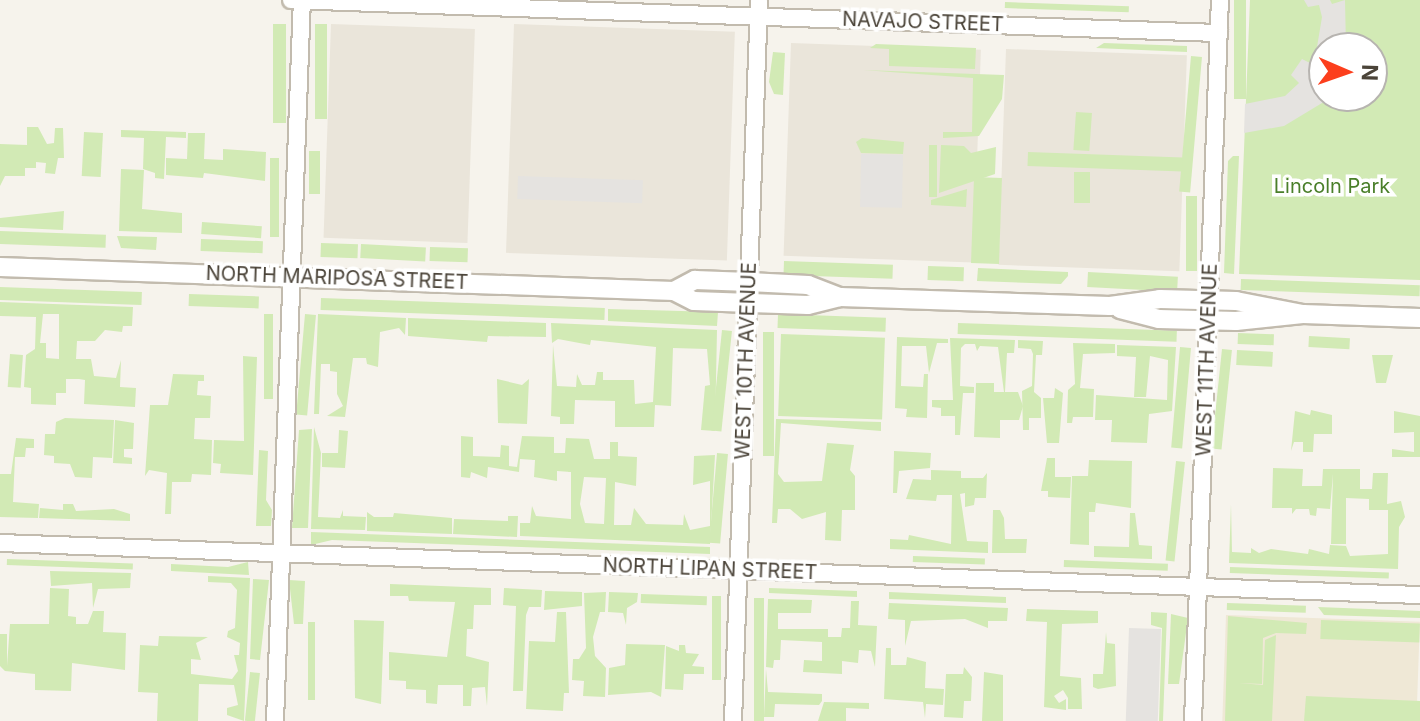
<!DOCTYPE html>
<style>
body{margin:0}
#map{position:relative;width:1420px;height:721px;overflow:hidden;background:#f6f3ec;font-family:Inter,sans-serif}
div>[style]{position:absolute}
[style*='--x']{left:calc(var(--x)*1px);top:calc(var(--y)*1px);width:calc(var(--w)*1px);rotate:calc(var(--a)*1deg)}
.residential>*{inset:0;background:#eae5da;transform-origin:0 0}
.education>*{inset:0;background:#efe8d6;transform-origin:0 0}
.green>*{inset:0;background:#d2eab5;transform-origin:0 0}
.parking>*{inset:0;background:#e5e3e0;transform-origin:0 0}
.roads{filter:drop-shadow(2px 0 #c2bbae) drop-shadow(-2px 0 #c2bbae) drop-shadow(0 2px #c2bbae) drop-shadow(0 -2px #c2bbae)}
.minor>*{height:16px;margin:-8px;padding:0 8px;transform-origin:8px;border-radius:8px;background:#fff}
.tertiary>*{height:18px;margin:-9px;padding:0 9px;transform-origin:9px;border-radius:9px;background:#fff}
span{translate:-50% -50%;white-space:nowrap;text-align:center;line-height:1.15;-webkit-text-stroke:7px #fff;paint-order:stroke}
.street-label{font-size:20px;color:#4b4439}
.park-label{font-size:20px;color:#4a7f2a}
.north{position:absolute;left:1308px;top:32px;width:80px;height:80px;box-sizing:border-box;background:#fff;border:2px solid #b7b4b0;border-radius:50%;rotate:92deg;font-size:22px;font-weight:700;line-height:32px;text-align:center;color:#4b4439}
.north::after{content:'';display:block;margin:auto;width:28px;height:36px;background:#fc3f1d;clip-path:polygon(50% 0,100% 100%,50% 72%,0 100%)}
</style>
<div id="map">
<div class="residential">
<div style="left:331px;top:24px;width:144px;height:214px;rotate:2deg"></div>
<div style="left:514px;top:24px;width:221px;height:229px;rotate:2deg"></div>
<div style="left:791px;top:43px;width:190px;height:213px;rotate:2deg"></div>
<div style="left:1006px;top:49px;width:181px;height:216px;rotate:2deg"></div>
</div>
<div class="education">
<div style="left:1226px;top:615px;width:194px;height:106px;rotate:2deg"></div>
</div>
<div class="green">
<div style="left:1234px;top:0;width:12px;height:99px"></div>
<div style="clip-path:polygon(evenodd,1250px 0,1420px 0,1420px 280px,1239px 274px,1250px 0,1324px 48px,1372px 48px,1372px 96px,1324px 96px,1324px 48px)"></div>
<div style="left:1005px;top:2px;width:124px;height:6px;rotate:2deg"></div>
<div style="left:273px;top:24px;width:13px;height:99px"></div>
<div style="left:315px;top:24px;width:12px;height:95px"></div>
<div style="clip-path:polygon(1104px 43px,1187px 46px,1187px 52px,1096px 48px)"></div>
<div style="clip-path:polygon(876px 44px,976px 48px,975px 69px,889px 66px,889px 49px,870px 48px)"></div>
<div style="clip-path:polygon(773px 52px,785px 53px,783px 95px,774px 94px,769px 82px)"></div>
<div style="left:1191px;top:56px;width:11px;height:136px;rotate:5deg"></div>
<div style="clip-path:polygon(863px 70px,1004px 75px,1002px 99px,979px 136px,943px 138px,943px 132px,972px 132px,973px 78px)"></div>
<div style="left:1076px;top:112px;width:16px;height:38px;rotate:4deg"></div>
<div style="clip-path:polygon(27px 127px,38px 127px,47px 144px,54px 143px,55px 128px,63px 128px,64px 158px,58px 158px,55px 174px,45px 173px,46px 163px,36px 162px,36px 168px,25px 168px,25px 176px,5px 176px,0 186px,0 144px,27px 145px)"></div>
<div style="clip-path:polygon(121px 130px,186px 132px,186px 138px,166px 137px,164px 179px,155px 178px,155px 173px,143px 169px,144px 138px,121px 137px)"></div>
<div style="left:84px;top:132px;width:19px;height:44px;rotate:3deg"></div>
<div style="clip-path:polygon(188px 133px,205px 133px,204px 159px,223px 160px,223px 149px,266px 152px,265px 181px,204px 173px,203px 178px,166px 175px,166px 158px,187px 159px)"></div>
<div style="clip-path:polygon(862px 138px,904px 142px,903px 154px,861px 153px,856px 142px)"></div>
<div style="left:929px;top:145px;width:8px;height:52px"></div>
<div style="clip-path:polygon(941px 145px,964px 146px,971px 153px,996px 147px,995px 174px,939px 193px)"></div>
<div style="left:309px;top:151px;width:11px;height:43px"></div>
<div style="left:1028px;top:152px;width:155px;height:14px;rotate:2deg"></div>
<div style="clip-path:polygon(1233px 156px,1239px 156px,1234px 274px,1224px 273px,1228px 161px)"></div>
<div style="left:270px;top:158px;width:9px;height:79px"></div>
<div style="clip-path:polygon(121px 169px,144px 170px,142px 209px,182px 213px,182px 233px,119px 231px)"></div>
<div style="left:1074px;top:172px;width:16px;height:31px"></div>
<div style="left:1002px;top:178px;width:86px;height:28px;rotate:92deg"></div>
<div style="clip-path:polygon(967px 189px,966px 207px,931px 205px,931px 200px)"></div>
<div style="left:1186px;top:196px;width:11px;height:75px"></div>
<div style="clip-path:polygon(64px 211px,63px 230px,0 227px,0 218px)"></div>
<div style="left:202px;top:222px;width:60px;height:12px;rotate:4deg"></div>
<div style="left:0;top:231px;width:106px;height:13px;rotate:2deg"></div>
<div style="clip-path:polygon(117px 236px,157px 237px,156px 250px,121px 248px)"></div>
<div style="left:201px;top:239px;width:62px;height:12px;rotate:2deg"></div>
<div style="left:321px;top:243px;width:37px;height:14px;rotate:2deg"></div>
<div style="left:361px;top:244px;width:65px;height:14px;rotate:3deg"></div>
<div style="left:430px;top:247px;width:38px;height:14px;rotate:2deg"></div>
<div style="left:784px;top:261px;width:109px;height:14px;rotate:2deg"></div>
<div style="left:928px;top:266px;width:36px;height:14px;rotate:2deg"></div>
<div style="clip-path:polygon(978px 268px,1068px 272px,1068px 276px,1061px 284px,977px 281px)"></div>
<div style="left:1088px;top:272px;width:90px;height:15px;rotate:3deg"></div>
<div style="left:1241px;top:279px;width:179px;height:11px;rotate:2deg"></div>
<div style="left:0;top:287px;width:142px;height:13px;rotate:2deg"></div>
<div style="left:189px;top:294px;width:70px;height:12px;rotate:2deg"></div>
<div style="left:321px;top:298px;width:284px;height:12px;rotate:2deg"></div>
<div style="clip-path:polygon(evenodd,0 302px,133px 307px,132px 326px,123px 326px,122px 332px,105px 330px,95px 341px,77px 341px,76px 359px,91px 359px,94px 376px,116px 378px,121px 360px,120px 387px,136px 388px,135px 407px,84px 404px,85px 380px,79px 379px,66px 379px,66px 393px,56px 393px,56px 405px,31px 404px,31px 388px,24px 387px,26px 355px,35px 349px,36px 317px,0 316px,0 302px,43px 314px,59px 314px,59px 359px,46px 358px,46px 343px,40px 343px,43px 314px)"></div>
<div style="clip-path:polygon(608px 309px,718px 312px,717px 326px,608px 321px)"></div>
<div style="left:264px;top:314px;width:9px;height:85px"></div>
<div style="left:305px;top:314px;width:11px;height:101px;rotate:5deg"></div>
<div style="clip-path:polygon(318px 314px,406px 318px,405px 335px,399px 328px,380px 332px,378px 367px,367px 364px,366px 358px,353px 358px,345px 417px,327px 416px,343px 406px,337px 394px,337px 372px,330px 371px,330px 364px,321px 364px,319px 414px,314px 414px)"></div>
<div style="left:778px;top:314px;width:108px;height:14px;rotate:2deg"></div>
<div style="clip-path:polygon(408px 318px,546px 323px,546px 337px,488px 336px,487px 342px,408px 336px)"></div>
<div style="clip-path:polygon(551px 323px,717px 330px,715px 431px,701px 430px,705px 386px,710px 385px,707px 349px,673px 348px,671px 406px,655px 405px,654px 427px,615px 427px,615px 401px,575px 400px,574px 424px,560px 424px,560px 417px,551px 416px,553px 345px,557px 386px,576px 387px,577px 374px,582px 385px,595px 385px,597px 372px,603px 372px,603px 380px,634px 380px,635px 404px,653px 402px,656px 347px,591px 340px,590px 345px,558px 339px,552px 343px)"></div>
<div style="left:958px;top:323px;width:219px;height:11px;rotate:2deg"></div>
<div style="left:722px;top:330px;width:10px;height:101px;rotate:6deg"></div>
<div style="left:763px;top:332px;width:11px;height:124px"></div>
<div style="left:1238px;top:333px;width:36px;height:11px;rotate:2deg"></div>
<div style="left:781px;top:334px;width:104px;height:82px;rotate:2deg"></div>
<div style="left:1309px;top:336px;width:41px;height:11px;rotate:3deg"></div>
<div style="clip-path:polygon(897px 337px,948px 339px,948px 343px,937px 343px,929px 373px,926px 346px,902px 346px,901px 386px,923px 387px,924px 374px,928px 374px,927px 418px,906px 417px,907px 409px,895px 408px)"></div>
<div style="clip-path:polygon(950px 338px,1015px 340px,1014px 353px,1007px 353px,1005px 392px,1018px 392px,1023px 406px,1019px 420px,1000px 420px,1000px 438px,974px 437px,976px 383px,994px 383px,994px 392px,1004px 392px,998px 347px,980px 346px,977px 351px,975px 344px,965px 344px,961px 348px,960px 386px,974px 387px,974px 393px,963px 393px,960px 435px,955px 435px,955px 416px,941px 416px,941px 408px,932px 407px,932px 400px,953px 400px)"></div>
<div style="clip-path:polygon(1018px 340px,1043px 341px,1042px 355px,1036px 355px,1034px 392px,1041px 398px,1041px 418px,1029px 418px,1029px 430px,1023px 430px,1022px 391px,1032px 386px,1033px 354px,1031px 349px,1018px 348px)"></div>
<div style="clip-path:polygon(1073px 343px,1115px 344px,1115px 353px,1083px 354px,1080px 388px,1094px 389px,1093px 417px,1073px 417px,1072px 423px,1067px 423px,1068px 390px,1075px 384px)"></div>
<div style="clip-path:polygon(1117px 345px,1176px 347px,1172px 411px,1149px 414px,1147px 443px,1111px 442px,1112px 420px,1095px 420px,1096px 395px,1167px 400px,1168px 360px,1150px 356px,1146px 397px,1134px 397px,1136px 357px,1117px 356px)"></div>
<div style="left:1180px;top:347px;width:11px;height:101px;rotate:5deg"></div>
<div style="left:1222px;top:349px;width:10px;height:100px;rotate:6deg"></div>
<div style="left:1237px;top:350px;width:36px;height:15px;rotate:3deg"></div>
<div style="left:10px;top:354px;width:13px;height:33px;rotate:4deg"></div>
<div style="clip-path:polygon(1372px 355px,1393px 355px,1386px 383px,1376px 383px)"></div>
<div style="clip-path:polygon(243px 356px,257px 357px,253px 475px,220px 473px,221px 464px,213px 463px,214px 440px,244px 441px)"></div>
<div style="clip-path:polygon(173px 374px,204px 375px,204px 381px,198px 381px,197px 395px,211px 396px,210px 418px,195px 418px,194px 439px,212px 440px,211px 475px,192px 474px,191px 482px,172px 482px,171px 514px,165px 514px,167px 473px,149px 470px,145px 476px,150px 405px,168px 405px)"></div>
<div style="clip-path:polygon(497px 379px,522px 385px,529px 379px,527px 424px,498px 423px)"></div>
<div style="clip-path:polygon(1055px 388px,1063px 393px,1059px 443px,1047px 443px,1043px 398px,1054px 398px)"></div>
<div style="clip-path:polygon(1311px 410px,1332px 415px,1332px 434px,1314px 434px,1313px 452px,1303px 452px,1303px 442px,1294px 442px,1291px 451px,1295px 411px,1310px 415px)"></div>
<div style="clip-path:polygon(1394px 411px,1420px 416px,1420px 457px,1392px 457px,1392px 449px,1414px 452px,1414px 432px,1394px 433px)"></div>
<div style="clip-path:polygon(65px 418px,114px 420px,112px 458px,93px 457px,92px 478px,75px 477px,70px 464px,54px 463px,54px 456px,44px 455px,45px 434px,55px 434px,56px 422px)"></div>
<div style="clip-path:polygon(776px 419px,881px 422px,881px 431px,781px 423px,778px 474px,784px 482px,822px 481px,827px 443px,854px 445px,850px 470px,855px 476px,855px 510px,842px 510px,841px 541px,825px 540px,826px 512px,802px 519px,790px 509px,778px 509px,777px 523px,772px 523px)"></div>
<div style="clip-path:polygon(115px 420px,134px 423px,133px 449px,124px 449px,124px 457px,132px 458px,132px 464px,113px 463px)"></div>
<div style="clip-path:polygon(314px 427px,321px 453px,318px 517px,340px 518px,343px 510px,343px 516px,366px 517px,365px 530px,311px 529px)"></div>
<div style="clip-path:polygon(312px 429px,308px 528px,292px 528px,299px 430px)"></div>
<div style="clip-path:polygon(339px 430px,348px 431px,345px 468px,322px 467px,322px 453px,338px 453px)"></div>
<div style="clip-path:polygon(evenodd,461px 436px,473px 437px,473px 456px,500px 457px,501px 445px,509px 446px,509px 466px,517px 467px,522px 436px,554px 437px,554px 453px,565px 453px,566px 438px,589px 439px,594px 459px,610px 459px,610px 442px,618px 442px,618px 456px,637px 457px,636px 486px,615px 482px,614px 525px,631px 525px,634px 508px,646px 524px,683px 525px,684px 514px,690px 530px,710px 526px,710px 481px,693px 485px,694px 456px,715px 455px,710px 544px,520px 536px,520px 523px,530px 523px,532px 506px,536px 516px,571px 519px,571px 472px,557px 471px,557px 481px,534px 477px,535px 460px,520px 459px,519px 472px,488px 467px,487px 478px,471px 472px,470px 478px,461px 477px,461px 436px,584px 477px,606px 478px,604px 524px,585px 523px,580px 504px,584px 477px)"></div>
<div style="clip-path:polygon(16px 438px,34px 439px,34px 448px,26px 448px,25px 457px,15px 457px,13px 502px,39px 504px,38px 518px,0 517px,0 474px,11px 474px)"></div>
<div style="clip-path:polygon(259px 450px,268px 451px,266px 500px,272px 510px,271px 526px,256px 526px)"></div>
<div style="clip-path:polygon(894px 451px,931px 453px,930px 468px,899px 471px,897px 493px,893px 493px)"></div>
<div style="left:717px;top:453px;width:11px;height:90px;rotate:5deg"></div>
<div style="clip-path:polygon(1047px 458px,1055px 458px,1055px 477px,1071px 477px,1070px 498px,1048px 497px,1048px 491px,1041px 491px)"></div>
<div style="clip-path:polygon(1089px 460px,1132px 461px,1131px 508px,1096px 503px,1095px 512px,1089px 512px,1089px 545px,1070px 544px,1072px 476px,1088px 476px)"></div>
<div style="left:1176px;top:461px;width:9px;height:100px;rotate:6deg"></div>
<div style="clip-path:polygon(1273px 468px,1303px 469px,1302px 486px,1322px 486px,1323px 469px,1360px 469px,1360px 489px,1372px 489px,1373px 473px,1388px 473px,1387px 504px,1401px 501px,1405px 517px,1399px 527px,1398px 569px,1229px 563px,1231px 504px,1232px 552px,1251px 553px,1251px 548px,1259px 553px,1271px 549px,1308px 554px,1309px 549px,1329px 554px,1330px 545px,1346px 546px,1350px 556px,1388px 554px,1388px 510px,1369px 510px,1369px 499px,1346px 498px,1346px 544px,1331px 544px,1333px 474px,1330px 509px,1317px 508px,1316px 516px,1310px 515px,1309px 509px,1296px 509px,1292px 514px,1292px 508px,1272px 508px)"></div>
<div style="clip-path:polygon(931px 470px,961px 471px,961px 478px,983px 478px,987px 473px,986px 498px,975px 498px,974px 505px,965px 507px,965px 493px,960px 494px,967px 541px,988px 542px,988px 553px,890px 549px,890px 539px,908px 540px,909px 535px,951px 544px,952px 495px,937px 495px,936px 501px,906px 499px,913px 479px,931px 480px)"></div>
<div style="clip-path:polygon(63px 504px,73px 504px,76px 511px,114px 509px,130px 514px,130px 521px,39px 518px,40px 508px,63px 510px)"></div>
<div style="clip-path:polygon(993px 510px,1000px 510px,1004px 518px,1005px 539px,1027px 539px,1026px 553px,992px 553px)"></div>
<div style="clip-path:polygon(367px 512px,374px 517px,393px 517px,394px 513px,452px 518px,452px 534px,367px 531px)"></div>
<div style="clip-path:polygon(1130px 513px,1135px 513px,1139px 545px,1152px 546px,1152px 559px,1094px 557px,1094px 546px,1129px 547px)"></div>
<div style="clip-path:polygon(508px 516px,518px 516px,517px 537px,453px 534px,454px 519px,508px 521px)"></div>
<div style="clip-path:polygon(311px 532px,710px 547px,710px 554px,332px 540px,311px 545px)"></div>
<div style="left:913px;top:556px;width:72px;height:6px;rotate:2deg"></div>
<div style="left:7px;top:559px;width:126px;height:6px;rotate:2deg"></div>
<div style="left:1064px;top:560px;width:104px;height:7px;rotate:2deg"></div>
<div style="clip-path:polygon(248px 562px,249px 575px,171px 571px,171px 564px,228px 567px)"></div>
<div style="left:1230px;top:567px;width:159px;height:6px;rotate:2deg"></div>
<div style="clip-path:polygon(50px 571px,131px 573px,130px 588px,98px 589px,93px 608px,92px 583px,51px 586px)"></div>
<div style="clip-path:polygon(208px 576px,250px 578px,244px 721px,227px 715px,227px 708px,238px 705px,234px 685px,199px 684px,198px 721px,157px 721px,158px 693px,138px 692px,140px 645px,158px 646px,159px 636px,208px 637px,196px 643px,201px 660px,191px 659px,191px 674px,232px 679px,238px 671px,234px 655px,239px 655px,240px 643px,227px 637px,228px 631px,235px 628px,237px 590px,231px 583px,208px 582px)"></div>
<div style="clip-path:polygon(253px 579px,269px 580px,260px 660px,250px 659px)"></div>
<div style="clip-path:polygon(289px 580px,305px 581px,303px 624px,294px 624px)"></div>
<div style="clip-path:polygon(390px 584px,491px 588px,491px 605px,474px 605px,473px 629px,467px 629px,466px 656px,489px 662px,487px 706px,485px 687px,472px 688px,471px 706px,463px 706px,463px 685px,438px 685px,437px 704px,426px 703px,426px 690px,406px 689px,406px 681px,389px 680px,389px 652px,447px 657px,455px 602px,409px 601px,408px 596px,390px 596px)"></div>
<div style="clip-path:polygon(50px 588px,69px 589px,68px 616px,76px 617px,76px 624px,88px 624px,93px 611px,104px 611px,103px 632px,126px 633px,125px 670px,72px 663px,71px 691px,35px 690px,35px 674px,5px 671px,0 666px,0 634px,7px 634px,7px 666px,10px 624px,49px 624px)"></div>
<div style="clip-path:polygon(504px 588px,542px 590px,541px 607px,529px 607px,526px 615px,523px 691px,513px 691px,516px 606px,503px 605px)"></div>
<div style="clip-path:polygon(769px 588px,857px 591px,857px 597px,769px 593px)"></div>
<div style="clip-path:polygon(545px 591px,582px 592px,582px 606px,544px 610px)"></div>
<div style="clip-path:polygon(606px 592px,605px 612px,600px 612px,593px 637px,595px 656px,606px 668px,605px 697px,583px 696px,584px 681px,572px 680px,573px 659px,579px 659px,586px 648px,584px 593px)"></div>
<div style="clip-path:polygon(609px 592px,638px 593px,637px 602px,627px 608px,626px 625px,623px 613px,608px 612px)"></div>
<div style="clip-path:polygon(889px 592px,1006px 597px,1006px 603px,889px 599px)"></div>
<div style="left:641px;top:594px;width:66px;height:9px;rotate:2deg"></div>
<div style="left:712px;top:596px;width:9px;height:84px"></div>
<div style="left:754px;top:598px;width:10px;height:123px"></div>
<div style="clip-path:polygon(768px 599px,812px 600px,811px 613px,778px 613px,778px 629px,828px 629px,828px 637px,841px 637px,842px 628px,850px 628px,851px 601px,859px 601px,858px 625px,877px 626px,875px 667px,871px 651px,859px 650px,858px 663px,842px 661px,842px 674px,803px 672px,804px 660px,822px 661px,822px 642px,781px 640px,780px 660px,774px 660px,773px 668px,766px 667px)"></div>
<div style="clip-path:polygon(889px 603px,1008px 608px,1007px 621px,988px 621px,988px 628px,965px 619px,911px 621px,905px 646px,905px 620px,888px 619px)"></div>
<div style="left:1227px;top:603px;width:79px;height:7px;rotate:2deg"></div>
<div style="clip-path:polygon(1318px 607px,1420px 611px,1420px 618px,1324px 615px)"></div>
<div style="clip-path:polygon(1027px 609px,1098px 611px,1098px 623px,1062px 624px,1060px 676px,1081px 678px,1082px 709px,1068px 709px,1068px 698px,1063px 690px,1054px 696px,1059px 703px,1066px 699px,1066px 710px,1044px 707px,1047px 622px,1026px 621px)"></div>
<div style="clip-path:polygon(557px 612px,566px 612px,569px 693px,564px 693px,563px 711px,526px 709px,529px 641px,555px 642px)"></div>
<div style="clip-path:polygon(1151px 612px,1167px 613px,1163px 721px,1159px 721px,1162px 628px,1151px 625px)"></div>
<div style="clip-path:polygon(1171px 614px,1188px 618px,1179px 684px,1168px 684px)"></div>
<div style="clip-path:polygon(1228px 616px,1307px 623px,1306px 634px,1276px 633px,1263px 638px,1262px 684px,1239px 683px,1263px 685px,1265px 640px,1276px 635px,1272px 721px,1225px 721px)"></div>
<div style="clip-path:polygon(354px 620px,384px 621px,381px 704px,355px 698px)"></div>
<div style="left:1321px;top:620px;width:99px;height:19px;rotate:2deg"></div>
<div style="left:308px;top:622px;width:7px;height:78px"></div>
<div style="clip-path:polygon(1106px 632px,1107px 643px,1115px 644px,1116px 686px,1098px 689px,1093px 687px,1093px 674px,1103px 674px)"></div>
<div style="clip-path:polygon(626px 644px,665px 645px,661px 697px,651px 692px,608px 695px,609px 668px,625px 665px)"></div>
<div style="clip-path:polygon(679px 645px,685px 645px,686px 653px,699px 654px,692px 666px,704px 667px,704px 674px,684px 674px,683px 690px,665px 689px,666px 646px,679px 651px)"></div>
<div style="clip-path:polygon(886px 648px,891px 648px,891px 665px,906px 665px,907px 657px,926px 662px,925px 688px,944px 689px,943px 705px,926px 704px,925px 718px,923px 702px,884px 699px)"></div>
<div style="clip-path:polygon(1003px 665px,1003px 721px,982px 721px,984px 672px,1003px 675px)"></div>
<div style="clip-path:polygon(964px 667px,972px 677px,971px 701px,964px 701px,963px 718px,944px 717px,946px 674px,963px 674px)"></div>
<div style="clip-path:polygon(766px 669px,768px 692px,822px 694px,822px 701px,819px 705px,775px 704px,774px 717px,764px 717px)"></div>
<div style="left:250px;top:672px;width:10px;height:49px;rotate:6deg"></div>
<div style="clip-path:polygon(1306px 696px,1420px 701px,1420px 721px,1304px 721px)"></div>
<div style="clip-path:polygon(824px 702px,869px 703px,869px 709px,846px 708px,846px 721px,818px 721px)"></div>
</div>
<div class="parking">
<div style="clip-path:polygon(1304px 0,1330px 0,1332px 4px,1345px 0,1346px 48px,1324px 48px,1324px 73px,1316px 90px,1327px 100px,1284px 126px,1244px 133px,1245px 104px,1285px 96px,1299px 83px,1291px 75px,1302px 59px,1314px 65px,1322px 17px,1319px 5px,1308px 7px)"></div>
<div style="left:861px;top:154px;width:42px;height:53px;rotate:1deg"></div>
<div style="left:518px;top:176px;width:125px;height:23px;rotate:2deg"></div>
<div style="left:1129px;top:628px;width:32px;height:93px;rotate:2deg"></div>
</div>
<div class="roads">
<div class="minor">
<div style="--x:291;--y:0;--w:929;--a:2.04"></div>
<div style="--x:0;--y:543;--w:1421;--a:2.1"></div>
<div style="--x:275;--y:721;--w:722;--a:-87.86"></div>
<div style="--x:733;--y:721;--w:721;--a:-87.93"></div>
<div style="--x:1193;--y:721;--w:722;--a:-87.86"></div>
</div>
<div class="tertiary">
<div style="--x:0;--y:267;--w:674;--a:2.04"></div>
<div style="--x:674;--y:291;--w:22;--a:27"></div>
<div style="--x:694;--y:301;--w:114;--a:2"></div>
<div style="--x:808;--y:305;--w:33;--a:-14"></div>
<div style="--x:840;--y:297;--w:270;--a:1.9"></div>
<div style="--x:1110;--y:306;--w:50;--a:-8"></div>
<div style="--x:1160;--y:299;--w:76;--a:1.5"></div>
<div style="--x:1236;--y:301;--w:68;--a:11"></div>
<div style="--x:674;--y:291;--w:24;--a:-28"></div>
<div style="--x:695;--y:280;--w:54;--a:2.1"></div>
<div style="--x:749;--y:282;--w:59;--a:2.9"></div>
<div style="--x:808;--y:285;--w:34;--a:21"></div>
<div style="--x:1120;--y:309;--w:40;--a:14.4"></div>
<div style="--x:1159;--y:319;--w:77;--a:1.5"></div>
<div style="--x:1236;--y:321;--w:67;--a:-6"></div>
<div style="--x:1303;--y:314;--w:117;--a:2"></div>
</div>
</div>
<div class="street-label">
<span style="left:923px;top:22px;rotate:2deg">NAVAJO STREET</span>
<span style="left:337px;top:278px;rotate:2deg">NORTH MARIPOSA STREET</span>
<span style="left:1207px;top:360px;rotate:-88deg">WEST 11TH AVENUE</span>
<span style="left:746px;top:361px;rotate:-88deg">WEST 10TH AVENUE</span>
<span style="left:710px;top:569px;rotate:2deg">NORTH LIPAN STREET</span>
</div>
<div class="park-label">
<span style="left:1332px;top:186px">Lincoln Park</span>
</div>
<div class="north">N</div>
</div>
